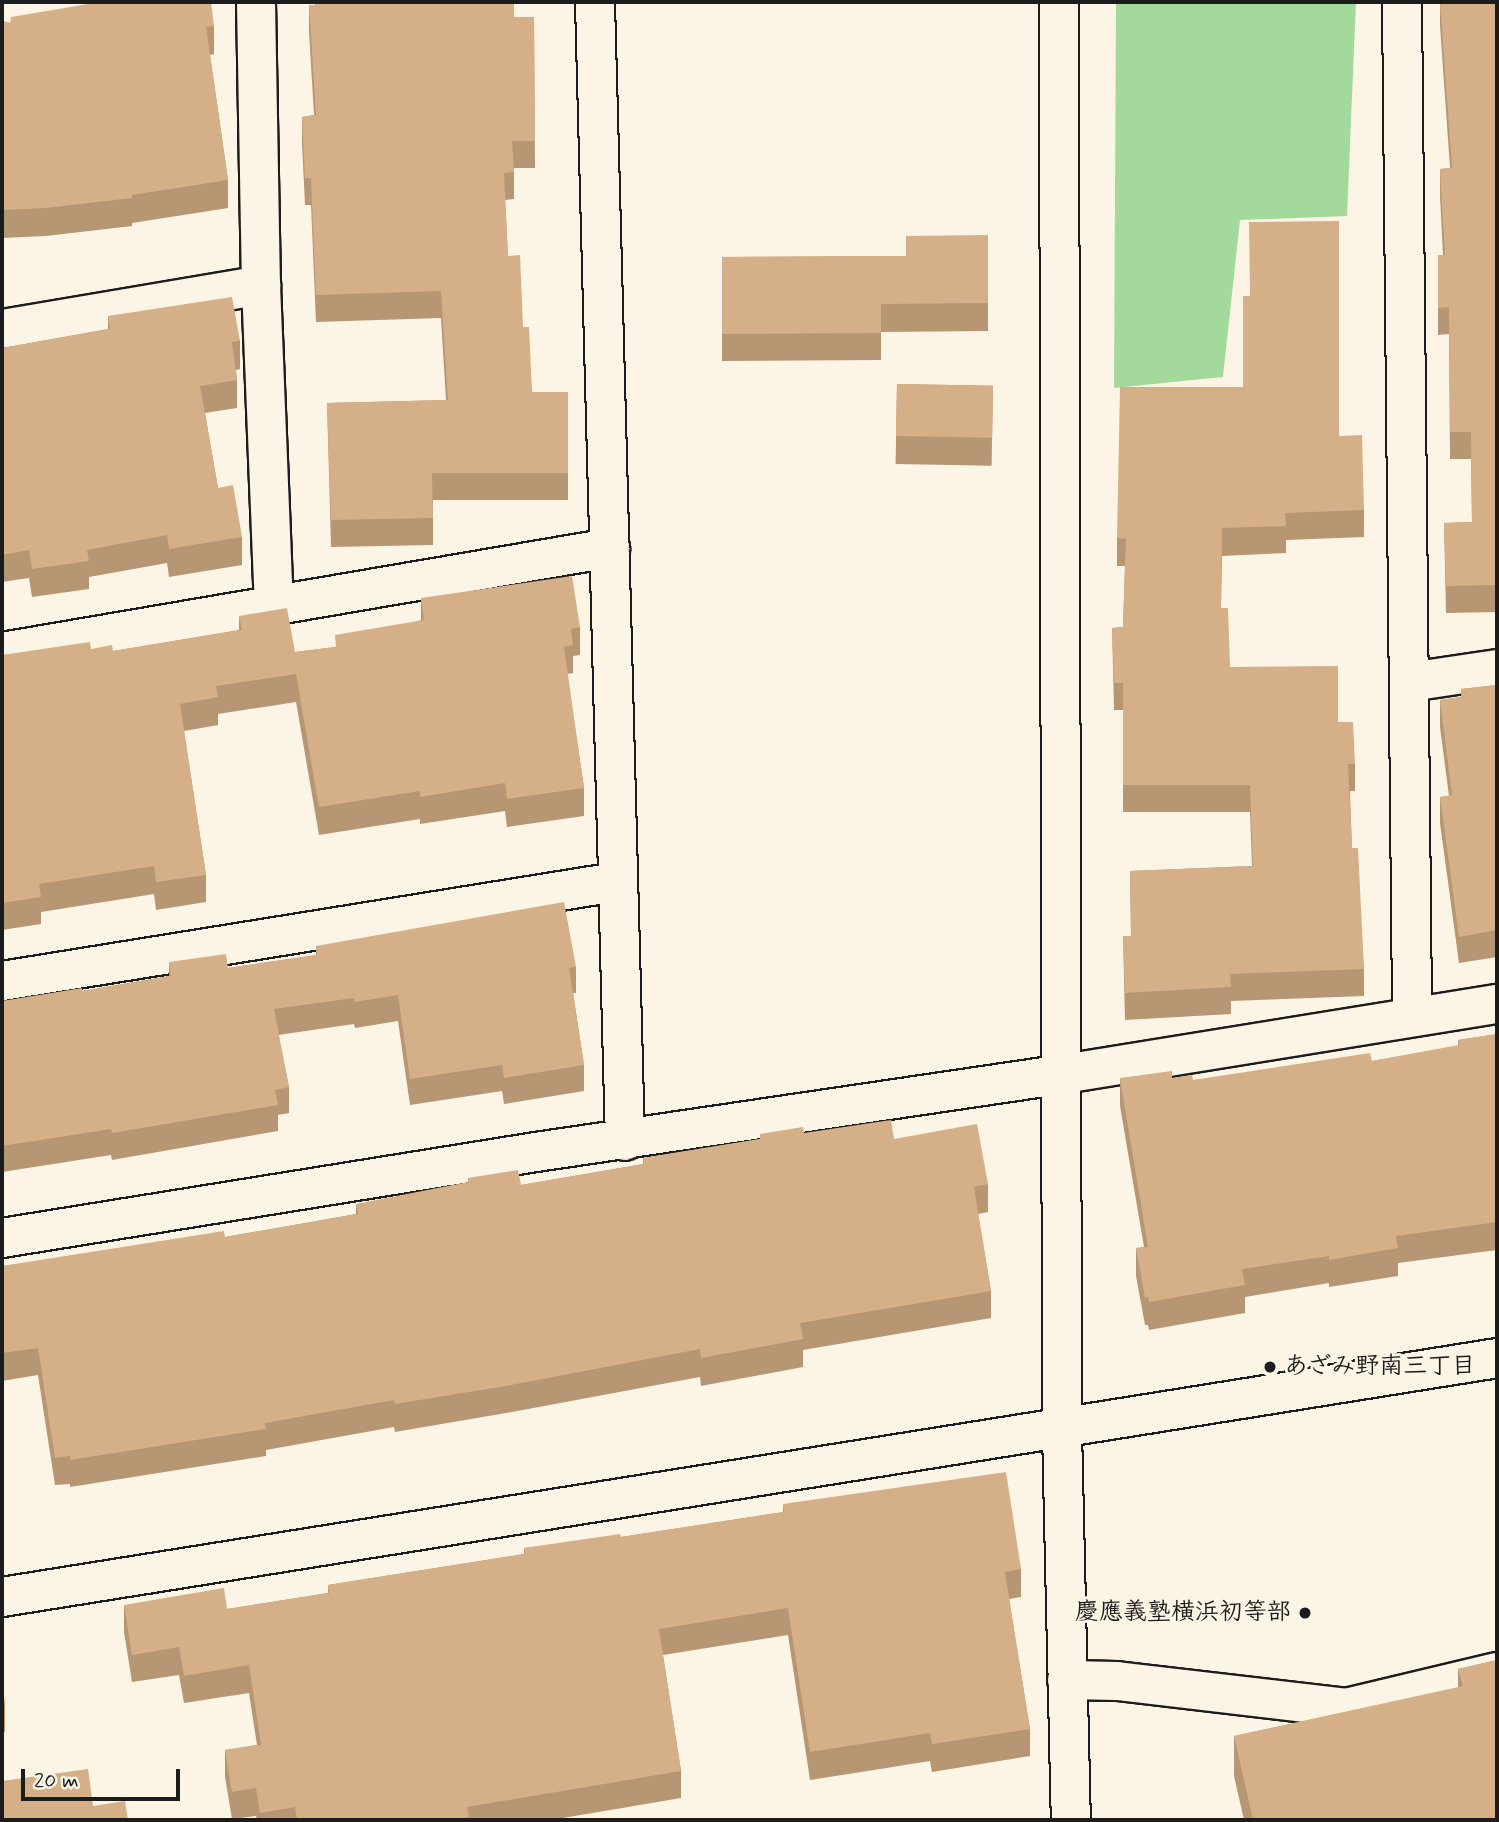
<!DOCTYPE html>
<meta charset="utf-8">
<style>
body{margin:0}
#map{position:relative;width:1499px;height:1822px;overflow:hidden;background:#fcf5e5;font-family:Mynerve,"Klee One",sans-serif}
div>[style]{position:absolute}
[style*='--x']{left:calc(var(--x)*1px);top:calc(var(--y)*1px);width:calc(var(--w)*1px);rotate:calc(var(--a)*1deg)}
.green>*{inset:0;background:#a4d99c}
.roads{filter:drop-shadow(2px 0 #1c1c1c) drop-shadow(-2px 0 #1c1c1c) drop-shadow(0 2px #1c1c1c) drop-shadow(0 -2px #1c1c1c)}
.minor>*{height:38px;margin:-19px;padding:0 19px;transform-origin:19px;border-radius:19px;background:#fcf5e5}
.wall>*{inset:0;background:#b79674;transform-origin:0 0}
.building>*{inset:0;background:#d5af87;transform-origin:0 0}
.dots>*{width:19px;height:19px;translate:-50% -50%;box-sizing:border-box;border:4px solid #fcf5e5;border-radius:50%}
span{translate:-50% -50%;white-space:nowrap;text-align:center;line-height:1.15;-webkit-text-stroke:6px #fcf5e5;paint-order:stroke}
.poi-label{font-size:24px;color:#1c1c1c;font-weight:700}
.left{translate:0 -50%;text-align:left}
.right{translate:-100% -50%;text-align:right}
.frame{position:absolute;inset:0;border:4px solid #1c1c1c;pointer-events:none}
.scale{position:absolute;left:21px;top:1769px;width:159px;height:32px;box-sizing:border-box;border:4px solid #1c1c1c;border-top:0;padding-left:9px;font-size:21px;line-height:24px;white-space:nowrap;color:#1c1c1c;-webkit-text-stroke:5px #fcf5e5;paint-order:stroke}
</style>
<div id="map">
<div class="green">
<div style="clip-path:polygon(1116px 2px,1356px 2px,1347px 216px,1240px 220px,1223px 377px,1114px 388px)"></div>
</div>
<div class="roads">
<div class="minor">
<div style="--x:256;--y:2;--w:283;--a:89"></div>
<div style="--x:261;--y:285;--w:322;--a:87.7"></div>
<div style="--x:595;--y:2;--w:1139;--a:88.49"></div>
<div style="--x:1059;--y:2;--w:1428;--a:89.88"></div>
<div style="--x:1062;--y:1430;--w:390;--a:88.7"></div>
<div style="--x:1402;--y:2;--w:1014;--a:89.43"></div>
<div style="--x:2;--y:329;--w:263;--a:-9.6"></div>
<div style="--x:2;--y:652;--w:617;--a:-9.71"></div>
<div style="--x:1410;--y:682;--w:88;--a:-8.5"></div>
<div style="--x:2;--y:981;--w:622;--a:-9.16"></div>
<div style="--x:2;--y:1238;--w:541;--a:-9.15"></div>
<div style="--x:536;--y:1152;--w:534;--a:-8.4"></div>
<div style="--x:1064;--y:1074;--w:439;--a:-9.2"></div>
<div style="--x:2;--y:1597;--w:1514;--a:-9.08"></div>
<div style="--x:1067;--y:1680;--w:50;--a:1.1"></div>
<div style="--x:1117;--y:1681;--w:231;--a:6.7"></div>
<div style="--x:1346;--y:1708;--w:155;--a:-13.4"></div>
</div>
</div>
<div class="wall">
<div style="clip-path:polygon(315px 2px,514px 2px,514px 17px,534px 17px,535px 168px,514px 168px,514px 199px,505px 200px,508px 256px,523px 327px,532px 392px,568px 392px,568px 500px,433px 500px,433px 545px,331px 547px,327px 403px,446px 400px,441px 318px,316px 322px,311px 205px,305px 205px,302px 144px,302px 117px,314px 115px,309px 32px,309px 5px,315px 5px)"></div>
<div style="clip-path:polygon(1440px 2px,1497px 2px,1497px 612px,1446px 613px,1444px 523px,1472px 522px,1471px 459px,1450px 459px,1449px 334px,1438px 335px,1438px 255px,1443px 255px,1440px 196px,1440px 169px,1450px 168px,1440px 26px)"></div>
<div style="clip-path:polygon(2px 21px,10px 23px,214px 26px,214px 54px,210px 55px,228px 180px,228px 208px,132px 223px,132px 226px,46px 236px,2px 238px)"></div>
<div style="clip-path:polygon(988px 235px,988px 331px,881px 332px,881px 360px,722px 361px,722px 257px,906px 256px)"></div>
<div style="clip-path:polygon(108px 316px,240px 341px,240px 369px,236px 370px,237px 380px,237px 408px,205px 413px,218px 488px,242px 537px,242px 565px,169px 577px,167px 563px,89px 577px,89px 589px,32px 597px,29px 578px,2px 582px,2px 348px,108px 329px)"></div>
<div style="left:897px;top:384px;width:96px;height:80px;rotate:1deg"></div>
<div style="clip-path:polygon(1339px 436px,1364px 510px,1364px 537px,1286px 540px,1286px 553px,1222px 556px,1221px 608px,1230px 667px,1338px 722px,1355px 764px,1355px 791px,1350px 791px,1352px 848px,1364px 969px,1364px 996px,1231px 1001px,1231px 1014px,1125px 1020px,1123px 936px,1131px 936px,1130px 871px,1252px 866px,1250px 812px,1123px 812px,1123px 710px,1114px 710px,1112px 628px,1123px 627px,1125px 566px,1117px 566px,1117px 538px)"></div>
<div style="clip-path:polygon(421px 598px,580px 627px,580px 655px,573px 656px,573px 673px,567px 674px,584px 788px,584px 816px,507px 827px,505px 811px,420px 824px,420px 819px,319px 835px,296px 702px,218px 714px,218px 725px,184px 731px,206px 875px,206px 902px,156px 910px,154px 894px,41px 912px,41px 924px,2px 930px,2px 655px,91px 649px,113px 651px,239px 630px,239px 616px,295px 652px,335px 647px,421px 620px)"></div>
<div style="clip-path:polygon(1497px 685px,1497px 957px,1459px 963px,1440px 823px,1440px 797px,1449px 796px,1440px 727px,1440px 700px,1461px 697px,1461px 689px)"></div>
<div style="clip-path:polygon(316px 946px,576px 967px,576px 993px,573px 993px,584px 1065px,584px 1091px,504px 1104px,502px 1091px,410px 1105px,398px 1021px,355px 1028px,354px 1024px,278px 1035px,289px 1087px,289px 1113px,278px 1115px,278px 1131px,112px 1160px,111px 1155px,2px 1172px,2px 1001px,82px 991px,169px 976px,169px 962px,228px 968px,316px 955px)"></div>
<div style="clip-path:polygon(1497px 1034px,1497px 1250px,1398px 1263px,1398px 1276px,1329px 1287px,1329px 1283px,1245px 1297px,1245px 1313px,1149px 1330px,1148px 1325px,1145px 1325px,1136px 1276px,1136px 1248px,1144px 1247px,1120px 1106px,1120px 1078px,1172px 1078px,1193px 1080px,1372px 1061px,1458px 1046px,1458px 1040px)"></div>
<div style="clip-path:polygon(804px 1133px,894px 1139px,988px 1184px,988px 1212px,978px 1214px,991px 1291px,991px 1318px,803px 1350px,803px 1367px,701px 1386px,700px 1377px,506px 1413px,395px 1432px,394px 1427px,266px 1450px,266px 1456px,70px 1487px,70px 1484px,55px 1485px,38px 1375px,2px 1381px,2px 1266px,225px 1237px,356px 1214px,356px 1204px,521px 1185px,643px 1164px,643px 1158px,760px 1139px,760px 1134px)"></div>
<div style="clip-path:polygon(783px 1504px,1021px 1569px,1021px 1597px,1009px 1599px,1030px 1729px,1030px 1756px,932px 1772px,930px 1761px,810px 1780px,788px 1635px,663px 1655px,681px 1771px,681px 1798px,551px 1820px,257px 1820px,256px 1816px,232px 1819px,225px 1777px,225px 1750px,257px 1745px,249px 1693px,184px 1703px,179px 1675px,132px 1682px,124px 1632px,124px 1605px,227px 1609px,328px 1593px,328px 1585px,524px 1554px,524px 1548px,621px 1537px,783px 1512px)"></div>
<div style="clip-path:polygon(1497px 1660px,1497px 1820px,1244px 1820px,1234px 1776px,1234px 1736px,1458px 1688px,1458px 1669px)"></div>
<div style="clip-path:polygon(2px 1684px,5px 1704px,5px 1732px,2px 1732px)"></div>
</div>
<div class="building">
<div style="clip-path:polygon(100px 2px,211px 2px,214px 26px,206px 27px,228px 180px,132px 195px,132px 198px,46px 208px,2px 210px,2px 21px,10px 23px,11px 17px)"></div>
<div style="clip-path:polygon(316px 2px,514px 2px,514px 17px,534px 17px,535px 141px,512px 141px,514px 172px,504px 173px,508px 256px,520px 255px,523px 327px,529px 327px,532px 392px,568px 392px,568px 473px,432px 473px,433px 518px,331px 520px,327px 403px,448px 400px,441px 291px,316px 295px,311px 178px,305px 178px,302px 117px,316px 115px,309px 5px,316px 5px)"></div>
<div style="clip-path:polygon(1440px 2px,1497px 2px,1497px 585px,1446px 586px,1444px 523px,1472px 522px,1471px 432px,1450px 432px,1449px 307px,1438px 308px,1438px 255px,1445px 255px,1440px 169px,1452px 168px)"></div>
<div style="clip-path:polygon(1339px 221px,1339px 436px,1362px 435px,1364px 510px,1285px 513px,1286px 526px,1222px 528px,1221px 608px,1228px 608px,1230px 667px,1338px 666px,1338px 722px,1353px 722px,1355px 764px,1348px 764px,1352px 848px,1358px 848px,1364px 969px,1230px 974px,1231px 987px,1125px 993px,1123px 936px,1131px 936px,1130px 871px,1253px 866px,1250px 785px,1123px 785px,1123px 683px,1114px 683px,1112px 628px,1123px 627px,1126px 539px,1117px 538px,1120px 387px,1243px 387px,1243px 296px,1250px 296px,1249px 222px)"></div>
<div style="clip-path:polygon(988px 235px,988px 303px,881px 304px,881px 333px,722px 334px,722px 257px,906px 256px,906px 236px)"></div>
<div style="clip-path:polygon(232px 297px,240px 341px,232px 342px,237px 380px,200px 386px,218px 488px,233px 485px,242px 537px,169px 549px,167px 535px,87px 550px,89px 561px,32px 569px,29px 550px,2px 555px,2px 348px,110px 329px,108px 316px)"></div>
<div style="left:897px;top:384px;width:96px;height:52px;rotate:1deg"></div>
<div style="clip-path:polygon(572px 576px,580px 627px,571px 629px,573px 645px,564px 647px,584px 788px,507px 799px,505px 783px,420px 797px,420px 791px,319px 807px,296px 674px,216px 686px,218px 697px,180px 704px,206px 875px,156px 882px,154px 866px,39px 884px,41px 897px,2px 903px,2px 655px,90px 642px,91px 649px,112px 645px,113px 651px,242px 630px,239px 616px,287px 608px,295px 652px,336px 647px,335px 635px,424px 620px,421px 598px)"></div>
<div style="clip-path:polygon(1497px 685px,1497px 930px,1459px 937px,1440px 797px,1452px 795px,1440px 700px,1462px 697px,1461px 689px)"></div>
<div style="clip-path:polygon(564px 902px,576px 967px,569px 968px,584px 1065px,504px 1078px,502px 1065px,410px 1079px,398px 995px,355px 1002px,354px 998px,274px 1009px,289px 1087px,275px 1090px,278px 1105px,112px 1133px,111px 1129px,2px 1146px,2px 1001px,82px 988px,82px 991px,171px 976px,169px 962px,226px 954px,228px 968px,317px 955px,316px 946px)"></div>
<div style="clip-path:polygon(1497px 1034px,1497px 1222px,1396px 1236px,1398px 1248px,1329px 1260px,1329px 1256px,1242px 1269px,1245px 1285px,1149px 1302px,1148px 1297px,1145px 1298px,1136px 1248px,1148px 1247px,1120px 1078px,1172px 1071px,1172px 1078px,1192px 1075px,1193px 1080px,1370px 1053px,1372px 1061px,1459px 1045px,1458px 1040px)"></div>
<div style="clip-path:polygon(891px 1120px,894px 1139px,977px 1124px,988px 1184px,974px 1187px,991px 1291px,800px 1323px,803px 1339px,701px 1358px,700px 1349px,506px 1386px,395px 1404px,394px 1400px,265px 1423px,266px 1429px,70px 1460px,70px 1456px,55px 1458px,38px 1348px,2px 1353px,2px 1266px,224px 1231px,225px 1237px,358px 1214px,356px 1204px,468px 1182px,468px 1178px,518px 1170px,521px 1185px,644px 1164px,643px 1158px,760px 1139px,760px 1134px,803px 1127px,804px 1133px)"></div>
<div style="clip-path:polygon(1006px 1472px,1021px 1569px,1005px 1572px,1030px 1729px,932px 1744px,930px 1733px,810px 1752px,788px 1608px,659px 1629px,681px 1771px,467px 1807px,469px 1817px,450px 1820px,297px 1820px,295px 1807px,260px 1813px,256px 1788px,232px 1792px,225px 1750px,261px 1745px,249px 1665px,184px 1676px,179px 1647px,132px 1655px,124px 1605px,224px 1588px,227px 1609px,329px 1593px,328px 1585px,525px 1554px,524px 1548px,620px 1534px,621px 1537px,784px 1512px,783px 1504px)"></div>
<div style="clip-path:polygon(1497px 1660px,1497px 1820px,1253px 1820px,1234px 1736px,1463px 1686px,1458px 1669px)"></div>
<div style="clip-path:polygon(2px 1684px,5px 1704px,2px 1704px)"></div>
<div style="clip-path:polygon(88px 1769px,93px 1806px,125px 1801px,128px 1820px,2px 1820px,2px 1781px)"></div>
</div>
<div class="dots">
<div style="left:1270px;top:1367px;background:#1c1c1c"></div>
<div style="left:1305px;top:1613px;background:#1c1c1c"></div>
</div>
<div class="poi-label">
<span class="left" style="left:1284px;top:1367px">あざみ野南三丁目</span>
<span class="right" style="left:1291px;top:1613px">慶應義塾横浜初等部</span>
</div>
<div class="frame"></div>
<div class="scale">20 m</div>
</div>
